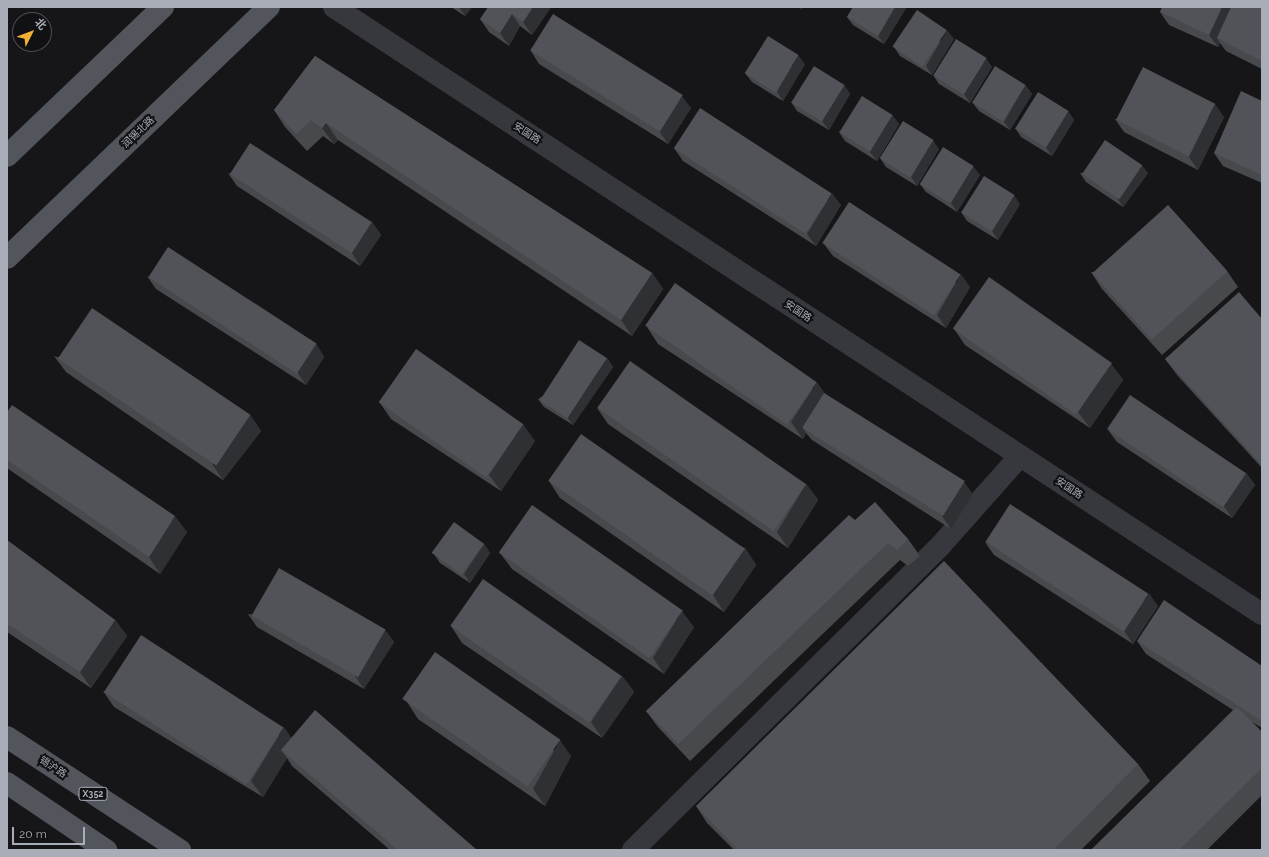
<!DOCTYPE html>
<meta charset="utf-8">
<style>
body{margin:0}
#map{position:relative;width:1269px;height:857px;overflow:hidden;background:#161618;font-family:Raleway,"Noto Sans SC",sans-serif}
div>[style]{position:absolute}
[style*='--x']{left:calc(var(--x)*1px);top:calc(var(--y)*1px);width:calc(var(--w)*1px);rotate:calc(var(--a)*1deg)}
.minor>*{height:22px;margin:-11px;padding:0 11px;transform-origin:11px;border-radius:11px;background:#37383d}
.major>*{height:22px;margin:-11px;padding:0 11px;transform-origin:11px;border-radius:11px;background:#53555c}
.wall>*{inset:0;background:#47494d}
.shaded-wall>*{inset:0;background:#2f3033}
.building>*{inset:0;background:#525359;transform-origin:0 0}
span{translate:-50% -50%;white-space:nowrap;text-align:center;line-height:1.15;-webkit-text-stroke:4px #111113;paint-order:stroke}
.shield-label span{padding:1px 3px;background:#111113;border:1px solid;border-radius:3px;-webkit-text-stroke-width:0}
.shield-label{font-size:9px;color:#a8adb8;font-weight:700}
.street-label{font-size:10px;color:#a8adb8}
.frame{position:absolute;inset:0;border:8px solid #a8adb8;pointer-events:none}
.north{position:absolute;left:12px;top:12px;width:40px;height:40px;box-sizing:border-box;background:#111113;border:1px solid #4d4f55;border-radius:50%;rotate:48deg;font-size:11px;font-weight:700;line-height:16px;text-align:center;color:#a8adb8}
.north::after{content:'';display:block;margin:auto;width:14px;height:18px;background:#f2b134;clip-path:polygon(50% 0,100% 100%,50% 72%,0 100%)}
.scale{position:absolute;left:12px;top:827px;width:73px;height:18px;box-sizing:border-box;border:2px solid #a8adb8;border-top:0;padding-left:5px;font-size:12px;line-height:14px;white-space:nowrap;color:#a8adb8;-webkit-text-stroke:3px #111113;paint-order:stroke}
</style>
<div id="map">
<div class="minor">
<div style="--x:334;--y:7;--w:1109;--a:33.19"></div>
<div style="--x:633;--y:850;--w:433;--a:-44.7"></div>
<div style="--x:941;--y:545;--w:119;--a:-48.4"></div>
</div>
<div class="major">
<div style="--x:7;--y:156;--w:216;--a:-43.7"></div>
<div style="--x:7;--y:258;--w:363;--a:-43.8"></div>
<div style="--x:7;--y:737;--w:207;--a:33.2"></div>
<div style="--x:7;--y:783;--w:120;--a:34.1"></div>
</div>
<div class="wall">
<div style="clip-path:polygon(451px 7px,472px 7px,465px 16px)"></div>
<div style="clip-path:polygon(551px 7px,532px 35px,520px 26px,509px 46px,489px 32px,480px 19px)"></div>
<div style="clip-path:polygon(853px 7px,905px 7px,906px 8px,884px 44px,853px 25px,847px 17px)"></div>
<div style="clip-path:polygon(1262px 7px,1262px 69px,1226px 51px,1220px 43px,1218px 47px,1169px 25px,1160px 12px)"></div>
<div style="clip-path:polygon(954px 39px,932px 75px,900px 56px,894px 47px)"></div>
<div style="clip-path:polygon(531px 51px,691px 108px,668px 144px,539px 64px)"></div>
<div style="clip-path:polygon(315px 56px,652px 273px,663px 289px,632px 336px,338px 140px,334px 144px,323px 136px,307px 151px,285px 127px,274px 110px)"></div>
<div style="clip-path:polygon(805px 64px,783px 101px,752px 82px,745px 73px)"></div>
<div style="clip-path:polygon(992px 67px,970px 103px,939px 84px,933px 75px)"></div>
<div style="clip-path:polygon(844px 85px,850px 94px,829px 130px,797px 111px,791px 102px)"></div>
<div style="clip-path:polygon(1025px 85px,1032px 94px,1010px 130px,979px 111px,972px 102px)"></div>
<div style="clip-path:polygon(1262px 101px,1262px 183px,1223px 166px,1214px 153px)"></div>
<div style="clip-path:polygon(1068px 111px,1074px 120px,1052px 156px,1021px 137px,1015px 128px)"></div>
<div style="clip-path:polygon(892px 115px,899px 124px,877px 161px,845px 141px,839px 132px)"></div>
<div style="clip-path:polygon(1224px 117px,1198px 170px,1124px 132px,1115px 119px)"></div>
<div style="clip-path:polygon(674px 148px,841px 205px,816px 246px,683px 161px)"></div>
<div style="clip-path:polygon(939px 149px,917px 186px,886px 167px,880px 158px)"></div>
<div style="clip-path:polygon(228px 173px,372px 222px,381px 235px,360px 266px,237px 186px)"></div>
<div style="clip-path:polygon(1080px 173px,1148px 173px,1123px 207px,1086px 182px)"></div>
<div style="clip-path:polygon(980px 175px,957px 212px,926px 192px,920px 184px)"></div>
<div style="clip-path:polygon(1020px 204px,998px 240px,967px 221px,961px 212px)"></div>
<div style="clip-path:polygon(824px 244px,970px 287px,946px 328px,833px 256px)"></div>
<div style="clip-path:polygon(1227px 271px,1238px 287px,1162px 355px,1102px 289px,1091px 272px)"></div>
<div style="clip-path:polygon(147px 276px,316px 344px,324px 357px,306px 385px,156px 289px)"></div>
<div style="clip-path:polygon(1262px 319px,1262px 468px,1177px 375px,1165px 359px)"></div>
<div style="clip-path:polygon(647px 327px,825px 394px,964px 482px,973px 495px,951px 529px,812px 440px,806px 433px,803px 439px,658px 344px)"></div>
<div style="clip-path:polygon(954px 329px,1111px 364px,1123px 380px,1090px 428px,965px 345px)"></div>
<div style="clip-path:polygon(54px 356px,250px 415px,261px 431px,223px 480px,66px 372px)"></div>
<div style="clip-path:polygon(607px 358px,613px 367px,573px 425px,544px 407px,538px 399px)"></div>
<div style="clip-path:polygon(380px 403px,535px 441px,501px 491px,391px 419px)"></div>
<div style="clip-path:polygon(597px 408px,806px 484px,818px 500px,788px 548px,608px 424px)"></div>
<div style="clip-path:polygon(7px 412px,187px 532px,160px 574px,7px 468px)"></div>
<div style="clip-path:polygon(1108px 430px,1246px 473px,1255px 485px,1232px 518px,1117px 442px)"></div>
<div style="clip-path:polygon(549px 481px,745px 548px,756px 565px,724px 612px,560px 498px)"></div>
<div style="clip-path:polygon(855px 520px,908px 539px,920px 556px,908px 566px,900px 560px,690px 761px,658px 727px,646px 711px)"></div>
<div style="clip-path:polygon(7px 540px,115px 620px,127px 636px,91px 688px,7px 632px)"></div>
<div style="clip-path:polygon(985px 542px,1158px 606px,1133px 644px,994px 555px)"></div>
<div style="clip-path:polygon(484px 544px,490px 553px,470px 583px,440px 563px,434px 554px)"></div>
<div style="clip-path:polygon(500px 553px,694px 627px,664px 674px,512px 569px)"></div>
<div style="clip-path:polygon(248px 614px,385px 630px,394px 642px,364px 689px,257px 627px)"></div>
<div style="clip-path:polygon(451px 626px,622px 676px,634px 692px,602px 738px,462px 643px)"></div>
<div style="clip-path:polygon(1137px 641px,1262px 666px,1262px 728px,1252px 722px,1262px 732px,1262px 795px,1207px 850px,1091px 850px,1233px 710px,1146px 654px)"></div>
<div style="clip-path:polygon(103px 691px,291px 738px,477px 850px,390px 850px,292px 766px,287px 758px,263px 797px,114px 707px)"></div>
<div style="clip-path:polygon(407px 702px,571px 756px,545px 806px,418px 719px)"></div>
<div style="clip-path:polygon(1138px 764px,1150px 781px,1081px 850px,734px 850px,707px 823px,696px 806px)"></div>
</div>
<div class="shaded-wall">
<div style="clip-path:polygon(459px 7px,472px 7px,465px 16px)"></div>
<div style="clip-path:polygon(533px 7px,551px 7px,532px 35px,523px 22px)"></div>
<div style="clip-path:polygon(799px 7px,803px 7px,801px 10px)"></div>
<div style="clip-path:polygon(895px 7px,905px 7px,906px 8px,884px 44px,878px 36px)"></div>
<div style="clip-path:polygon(1222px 7px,1237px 7px,1217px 38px,1220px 43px,1218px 47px,1209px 35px)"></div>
<div style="clip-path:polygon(512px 14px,520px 26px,509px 46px,500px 33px)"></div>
<div style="clip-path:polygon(947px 30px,954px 39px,932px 75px,926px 66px)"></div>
<div style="clip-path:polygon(798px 55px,805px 64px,783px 101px,777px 92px)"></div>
<div style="clip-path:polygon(986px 58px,992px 67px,970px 103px,964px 94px)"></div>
<div style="clip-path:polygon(844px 85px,850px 94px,829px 130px,822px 121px)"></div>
<div style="clip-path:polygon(1025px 85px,1032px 94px,1010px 130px,1004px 122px)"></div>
<div style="clip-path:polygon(682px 96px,691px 108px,668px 144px,659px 131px)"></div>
<div style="clip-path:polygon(1215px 104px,1224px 117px,1198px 170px,1189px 157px)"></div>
<div style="clip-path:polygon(1068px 111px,1074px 120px,1052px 156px,1046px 148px)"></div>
<div style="clip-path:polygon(892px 115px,899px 124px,877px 161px,870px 152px)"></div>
<div style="clip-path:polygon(326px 123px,338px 140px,334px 144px,322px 128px)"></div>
<div style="clip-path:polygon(933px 140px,939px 149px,917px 186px,911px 177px)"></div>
<div style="clip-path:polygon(1142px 165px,1148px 173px,1123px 207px,1117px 198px)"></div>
<div style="clip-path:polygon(973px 166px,980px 175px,957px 212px,951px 203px)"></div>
<div style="clip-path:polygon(832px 193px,841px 205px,816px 246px,807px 234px)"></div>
<div style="clip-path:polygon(1014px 195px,1020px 204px,998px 240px,992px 231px)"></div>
<div style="clip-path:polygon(372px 222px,381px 235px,360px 266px,352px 253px)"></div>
<div style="clip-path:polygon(652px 273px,663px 289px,632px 336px,621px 320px)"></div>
<div style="clip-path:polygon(961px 274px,970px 287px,946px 328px,937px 315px)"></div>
<div style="clip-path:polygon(316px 344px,324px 357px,306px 385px,297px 372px)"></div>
<div style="clip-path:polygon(607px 358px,613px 367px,573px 425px,567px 417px)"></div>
<div style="clip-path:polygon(1111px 364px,1123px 380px,1090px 428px,1078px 412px)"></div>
<div style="clip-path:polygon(817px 382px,828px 398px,803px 428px,806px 433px,803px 439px,791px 422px)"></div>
<div style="clip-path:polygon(250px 415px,261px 431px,223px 480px,212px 464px)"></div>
<div style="clip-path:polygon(523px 424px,535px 441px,501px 491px,489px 475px)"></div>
<div style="clip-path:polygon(1246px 473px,1255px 485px,1232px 518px,1223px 505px)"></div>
<div style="clip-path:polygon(964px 482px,973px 495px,951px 529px,942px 516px)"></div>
<div style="clip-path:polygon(806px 484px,818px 500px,788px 548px,777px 532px)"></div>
<div style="clip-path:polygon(175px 516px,187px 532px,160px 574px,149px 557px)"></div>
<div style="clip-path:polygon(484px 544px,490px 553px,470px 583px,464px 574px)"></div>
<div style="clip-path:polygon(745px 548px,756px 565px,724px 612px,713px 595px)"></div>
<div style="clip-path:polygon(1149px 593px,1158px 606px,1133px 644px,1124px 631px)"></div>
<div style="clip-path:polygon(682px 611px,694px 627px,664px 674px,653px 658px)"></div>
<div style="clip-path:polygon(115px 620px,127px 636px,91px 688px,80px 672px)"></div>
<div style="clip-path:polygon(385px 630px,394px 642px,364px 689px,355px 676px)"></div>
<div style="clip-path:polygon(622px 676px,634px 692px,602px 738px,591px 722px)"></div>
<div style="clip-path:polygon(284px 727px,295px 743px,281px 750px,287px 758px,263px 797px,251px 781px)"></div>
<div style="clip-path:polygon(560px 740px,571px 756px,545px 806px,533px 789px)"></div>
</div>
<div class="building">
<div style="clip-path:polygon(488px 7px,533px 7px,523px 22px,512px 14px,500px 33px,480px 19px)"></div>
<div style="clip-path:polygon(853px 7px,895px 7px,878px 36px,847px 17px)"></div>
<div style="clip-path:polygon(1162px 7px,1222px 7px,1209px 35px,1160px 12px)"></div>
<div style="clip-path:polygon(1231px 7px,1262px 7px,1262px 61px,1217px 38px)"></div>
<div style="left:917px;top:10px;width:36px;height:44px;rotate:34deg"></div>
<div style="left:553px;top:14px;width:153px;height:43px;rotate:32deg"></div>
<div style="left:768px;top:36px;width:36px;height:44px;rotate:32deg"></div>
<div style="left:956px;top:39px;width:36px;height:43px;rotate:32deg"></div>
<div style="clip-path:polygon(315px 56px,652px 273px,621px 320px,326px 123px,322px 128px,311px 120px,296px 134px,274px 110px)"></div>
<div style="left:814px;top:66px;width:36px;height:43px;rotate:32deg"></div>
<div style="left:995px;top:66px;width:36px;height:43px;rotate:32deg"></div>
<div style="left:1143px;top:67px;width:81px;height:59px;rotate:27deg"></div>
<div style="clip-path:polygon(1241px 91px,1262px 101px,1262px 175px,1214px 153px)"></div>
<div style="left:1038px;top:92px;width:36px;height:43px;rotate:32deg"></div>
<div style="left:862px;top:96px;width:36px;height:43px;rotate:32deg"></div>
<div style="left:700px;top:108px;width:157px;height:48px;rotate:33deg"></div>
<div style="left:903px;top:121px;width:36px;height:44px;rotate:32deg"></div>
<div style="left:1105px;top:140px;width:45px;height:41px;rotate:34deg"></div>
<div style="left:250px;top:143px;width:145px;height:37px;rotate:33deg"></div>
<div style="left:943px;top:147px;width:36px;height:44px;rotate:32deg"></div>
<div style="left:984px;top:176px;width:36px;height:43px;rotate:32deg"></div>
<div style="left:849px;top:202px;width:133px;height:49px;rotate:33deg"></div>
<div style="left:1168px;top:205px;width:89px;height:102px;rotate:48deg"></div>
<div style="left:168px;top:247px;width:177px;height:36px;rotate:33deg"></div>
<div style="left:989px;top:277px;width:150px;height:63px;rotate:35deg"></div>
<div style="left:675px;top:283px;width:173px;height:52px;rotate:35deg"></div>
<div style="clip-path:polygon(1239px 292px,1262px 319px,1262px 465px,1165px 359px)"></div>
<div style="left:92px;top:308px;width:191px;height:61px;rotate:34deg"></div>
<div style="left:579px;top:340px;width:33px;height:72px;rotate:33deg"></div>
<div style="left:416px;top:349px;width:131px;height:65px;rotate:35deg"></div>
<div style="left:630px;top:361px;width:215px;height:57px;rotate:35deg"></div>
<div style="left:824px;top:393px;width:166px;height:41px;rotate:32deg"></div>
<div style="left:1130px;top:395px;width:140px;height:41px;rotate:34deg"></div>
<div style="clip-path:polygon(12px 405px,175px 516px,149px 557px,7px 460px,7px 412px)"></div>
<div style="left:581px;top:434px;width:200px;height:57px;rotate:35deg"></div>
<div style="clip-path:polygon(875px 502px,908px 539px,897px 550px,888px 543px,678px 744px,646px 711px,849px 515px,855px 520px)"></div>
<div style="left:1010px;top:504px;width:165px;height:45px;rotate:33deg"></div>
<div style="left:532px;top:505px;width:184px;height:58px;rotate:35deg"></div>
<div style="left:454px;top:522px;width:37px;height:38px;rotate:36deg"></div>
<div style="clip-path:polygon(7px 540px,115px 620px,80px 672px,7px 624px)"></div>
<div style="clip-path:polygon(944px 561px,1138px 764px,1053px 850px,738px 850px,696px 806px)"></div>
<div style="left:279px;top:568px;width:123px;height:55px;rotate:30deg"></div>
<div style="left:483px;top:579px;width:169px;height:57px;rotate:35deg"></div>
<div style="clip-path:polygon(1164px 600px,1262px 666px,1262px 721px,1137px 641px)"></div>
<div style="left:141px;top:635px;width:170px;height:68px;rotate:33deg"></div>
<div style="left:435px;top:652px;width:153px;height:57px;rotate:35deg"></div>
<div style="clip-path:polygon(1237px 707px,1262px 732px,1262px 768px,1179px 850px,1091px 850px)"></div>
<div style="clip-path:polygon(315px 710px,477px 850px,398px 850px,281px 750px)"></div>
</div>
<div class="shield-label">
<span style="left:93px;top:794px">X352</span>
</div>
<div class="street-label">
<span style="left:138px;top:132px;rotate:-44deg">润锡北路</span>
<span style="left:527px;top:133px;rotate:33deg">安国路</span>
<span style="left:798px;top:311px;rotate:33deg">安国路</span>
<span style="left:1069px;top:488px;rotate:33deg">安国路</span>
<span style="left:53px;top:767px;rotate:33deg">锡沪路</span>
</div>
<div class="frame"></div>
<div class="north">北</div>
<div class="scale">20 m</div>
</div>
